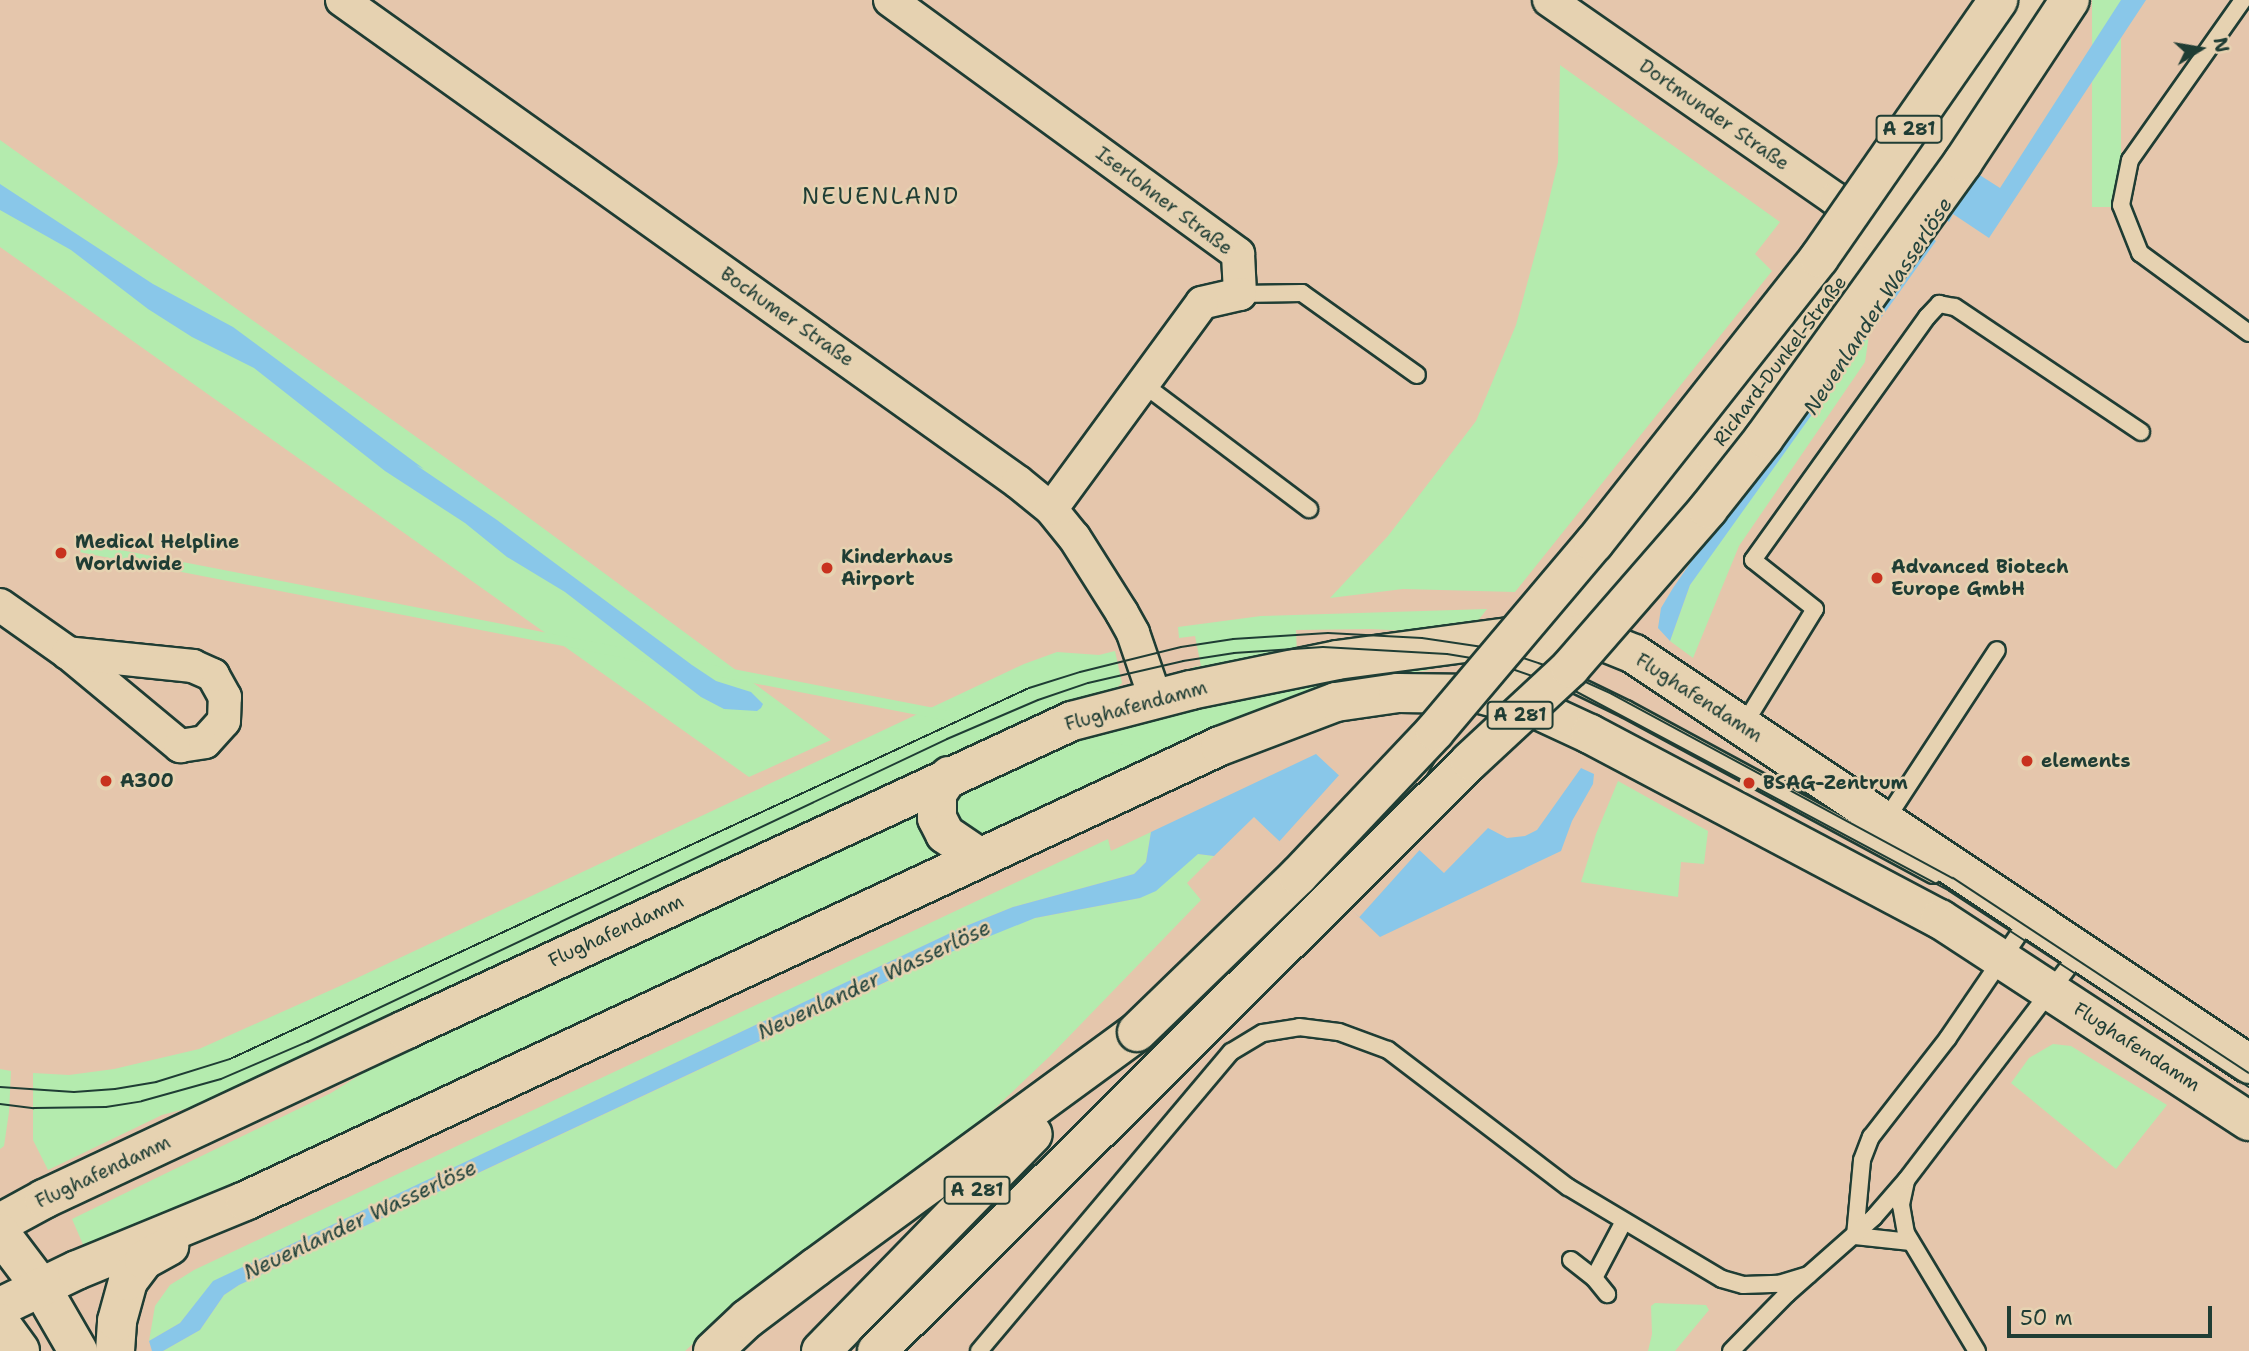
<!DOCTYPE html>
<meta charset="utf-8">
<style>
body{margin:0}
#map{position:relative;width:2249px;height:1351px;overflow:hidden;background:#e5c6ac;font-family:"Shantell Sans",sans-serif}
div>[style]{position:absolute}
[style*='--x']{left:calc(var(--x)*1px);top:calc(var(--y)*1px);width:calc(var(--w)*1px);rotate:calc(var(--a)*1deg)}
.green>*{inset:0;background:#b4ebae;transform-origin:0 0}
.water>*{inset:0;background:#89c7e9}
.pier>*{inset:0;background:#e5c6ac;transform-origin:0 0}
.roads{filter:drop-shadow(2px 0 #1f3d34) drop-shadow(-2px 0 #1f3d34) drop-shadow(0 2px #1f3d34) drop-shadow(0 -2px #1f3d34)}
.service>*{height:16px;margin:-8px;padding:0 8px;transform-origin:8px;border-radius:8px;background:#e6d2b1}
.minor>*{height:32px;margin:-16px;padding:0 16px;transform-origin:16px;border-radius:16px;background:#e6d2b1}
.tertiary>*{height:38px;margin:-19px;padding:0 19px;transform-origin:19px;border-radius:19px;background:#e6d2b1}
.secondary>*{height:38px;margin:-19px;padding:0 19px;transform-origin:19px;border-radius:19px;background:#e6d2b1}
.motorway>*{height:38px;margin:-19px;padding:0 19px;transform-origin:19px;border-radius:19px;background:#e6d2b1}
.tram>*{height:2px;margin:-1px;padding:0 1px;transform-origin:1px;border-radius:1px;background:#1f3d34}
.bridges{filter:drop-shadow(2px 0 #1f3d34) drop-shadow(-2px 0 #1f3d34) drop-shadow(0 2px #1f3d34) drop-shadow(0 -2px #1f3d34)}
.motorway-bridge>*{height:38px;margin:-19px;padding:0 19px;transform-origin:19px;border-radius:19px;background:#e6d2b1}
.dots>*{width:19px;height:19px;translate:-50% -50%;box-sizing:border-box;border:4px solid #e6d2b1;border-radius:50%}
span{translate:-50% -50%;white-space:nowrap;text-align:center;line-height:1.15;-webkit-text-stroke:5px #e6d2b1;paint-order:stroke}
.shield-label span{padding:2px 5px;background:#e6d2b1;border:2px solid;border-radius:5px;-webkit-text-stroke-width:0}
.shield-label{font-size:18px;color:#1f3d34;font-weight:700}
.street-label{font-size:19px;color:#1f3d34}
.poi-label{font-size:19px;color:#1f3d34;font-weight:700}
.left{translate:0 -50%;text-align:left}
.water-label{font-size:21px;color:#24443d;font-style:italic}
.quarter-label{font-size:23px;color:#1f3d34;letter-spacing:2px}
.north{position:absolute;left:2165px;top:14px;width:70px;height:70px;-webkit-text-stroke:5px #e6d2b1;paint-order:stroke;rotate:79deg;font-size:19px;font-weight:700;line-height:28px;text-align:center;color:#1f3d34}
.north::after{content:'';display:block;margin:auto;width:24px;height:32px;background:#1f3d34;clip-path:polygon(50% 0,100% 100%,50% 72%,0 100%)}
.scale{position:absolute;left:2007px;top:1306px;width:205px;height:32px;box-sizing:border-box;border:4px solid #1f3d34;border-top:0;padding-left:9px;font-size:21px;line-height:24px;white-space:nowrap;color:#1f3d34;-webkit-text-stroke:5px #e6d2b1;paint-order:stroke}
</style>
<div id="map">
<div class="green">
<div style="left:2092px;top:0;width:29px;height:207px"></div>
<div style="clip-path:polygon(1560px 65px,1780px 222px,1755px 254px,1772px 271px,1515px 592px,1403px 589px,1330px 598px,1388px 536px,1476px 421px,1516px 325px,1544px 221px,1558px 162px)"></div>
<div style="clip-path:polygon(0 140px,513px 506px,831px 740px,749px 777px,0 247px)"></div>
<div style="clip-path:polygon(1869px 335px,1865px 362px,1739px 546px,1693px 658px,1670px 641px,1690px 585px,1726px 530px)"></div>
<div style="clip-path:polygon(1487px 609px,1474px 626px,1432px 632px,1370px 629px,1296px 630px,1297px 654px,1197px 674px,1193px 667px,1201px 666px,1195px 636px,1179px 638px,1178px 627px,1261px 616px)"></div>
<div style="clip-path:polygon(1115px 651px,1122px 683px,1107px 696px,207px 1103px,162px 1115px,48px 1170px,33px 1140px,33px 1073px,69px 1075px,114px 1069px,199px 1049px,340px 986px,1024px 664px,1057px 652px,1099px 655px)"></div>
<div style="clip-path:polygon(1430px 662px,1429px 670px,1340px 683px,398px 1114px,85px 1249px,72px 1219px,331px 1093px,410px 1044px,1082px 735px,1199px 704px)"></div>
<div style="left:1217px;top:763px;width:10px;height:1156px;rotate:101deg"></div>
<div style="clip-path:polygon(1618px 781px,1708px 831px,1704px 864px,1681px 862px,1678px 897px,1581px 882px,1596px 834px)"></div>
<div style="clip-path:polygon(1151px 832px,1146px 862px,1134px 874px,1013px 907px,961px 928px,214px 1281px,180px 1323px,149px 1341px,155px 1306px,170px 1285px,194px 1270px,1108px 839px,1111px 851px)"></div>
<div style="clip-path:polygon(1198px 854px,1214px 856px,1187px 883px,1201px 900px,1050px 1056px,950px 1151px,722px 1317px,685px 1351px,163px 1351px,200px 1330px,224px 1295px,239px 1285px,987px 935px,1035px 918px,1140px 898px)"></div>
<div style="clip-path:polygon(2053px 1044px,2071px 1046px,2167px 1105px,2116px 1169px,2011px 1083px,2029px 1058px)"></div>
<div style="clip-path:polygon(0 1069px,11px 1071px,9px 1112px,4px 1146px,0 1149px)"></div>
<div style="clip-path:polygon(1655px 1303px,1706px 1305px,1709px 1310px,1675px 1351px,1648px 1351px,1652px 1334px,1651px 1306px)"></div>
</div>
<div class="water">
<div style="clip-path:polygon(2121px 0,2146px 0,1989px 238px,1953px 214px,1949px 222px,1933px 210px,1964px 165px,2000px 188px)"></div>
<div style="clip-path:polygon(0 184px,153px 284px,233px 327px,424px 469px,416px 465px,497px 520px,692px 665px,716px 681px,751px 692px,763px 704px,761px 708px,757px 711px,724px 709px,701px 697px,565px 592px,507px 557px,465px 523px,385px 471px,254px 368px,192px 337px,148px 309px,71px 250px,0 210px)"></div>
<div style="clip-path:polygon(1921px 229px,1936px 241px,1690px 585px,1670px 641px,1658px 628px,1661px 608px,1673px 588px)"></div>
<div style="clip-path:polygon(1316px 754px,1444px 873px,1488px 828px,1507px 838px,1525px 836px,1537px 830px,1581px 768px,1594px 774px,1593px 784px,1572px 821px,1561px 851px,1380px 937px,1254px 817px,1214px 856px,1198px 854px,1156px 891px,1140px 898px,1035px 918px,941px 956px,239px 1285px,224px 1295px,200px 1330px,163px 1351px,152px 1351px,149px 1341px,180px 1323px,213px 1281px,961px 928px,1013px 907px,1134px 874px,1146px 862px,1151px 832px)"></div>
</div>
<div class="pier">
<div style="left:1341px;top:773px;width:110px;height:95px;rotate:42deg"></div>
</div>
<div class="roads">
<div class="service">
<div style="--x:2243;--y:0;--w:196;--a:125.2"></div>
<div style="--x:2130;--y:160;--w:46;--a:101.3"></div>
<div style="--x:2121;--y:205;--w:52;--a:68.4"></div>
<div style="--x:2140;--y:253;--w:135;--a:36.3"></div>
<div style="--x:1240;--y:294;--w:62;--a:-0.9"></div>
<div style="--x:1302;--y:293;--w:141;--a:35.5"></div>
<div style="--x:1143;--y:384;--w:208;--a:37"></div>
<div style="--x:1560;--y:677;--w:73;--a:25.9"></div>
<div style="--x:1626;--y:709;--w:349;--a:28.4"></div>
<div style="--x:1743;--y:726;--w:137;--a:-58.4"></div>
<div style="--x:1815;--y:609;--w:79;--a:-141.7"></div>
<div style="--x:1753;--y:560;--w:299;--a:-54.4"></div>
<div style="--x:1927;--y:317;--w:18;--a:-47"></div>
<div style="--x:1939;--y:304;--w:16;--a:11"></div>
<div style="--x:1955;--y:307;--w:224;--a:33.9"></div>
<div style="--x:1885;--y:821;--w:204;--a:-56.8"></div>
<div style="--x:1906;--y:1181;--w:25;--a:102"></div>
<div style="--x:1901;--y:1205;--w:28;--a:80"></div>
<div style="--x:1906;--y:1233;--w:138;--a:59"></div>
<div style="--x:1855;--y:1236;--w:76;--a:-84.7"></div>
<div style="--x:1862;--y:1160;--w:25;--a:-69"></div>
<div style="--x:1871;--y:1137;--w:125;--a:-52.1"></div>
<div style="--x:1948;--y:1038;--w:145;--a:-55.7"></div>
<div style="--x:1855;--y:1236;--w:56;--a:6.1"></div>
<div style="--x:1571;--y:1260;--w:29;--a:38"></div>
<div style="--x:1594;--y:1278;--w:64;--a:-62.2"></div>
<div style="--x:1594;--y:1278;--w:21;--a:51"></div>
<div style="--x:979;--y:1351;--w:391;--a:-49.9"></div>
<div style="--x:1231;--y:1052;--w:37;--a:-31"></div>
<div style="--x:1263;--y:1033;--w:36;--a:-9"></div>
<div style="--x:1299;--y:1027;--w:40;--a:7.1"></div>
<div style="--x:1339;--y:1032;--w:52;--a:20.2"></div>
<div style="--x:1388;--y:1050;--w:226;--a:37.3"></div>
<div style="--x:1568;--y:1187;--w:179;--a:30.9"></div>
<div style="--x:1722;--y:1279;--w:22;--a:16"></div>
<div style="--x:1743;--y:1285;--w:36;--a:-2"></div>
<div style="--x:1779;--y:1284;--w:31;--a:-17"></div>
<div style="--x:1731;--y:1351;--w:80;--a:-45.5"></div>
<div style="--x:1787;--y:1294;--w:116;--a:-41.5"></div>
<div style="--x:1874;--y:1217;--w:50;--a:-49"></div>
<div style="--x:1907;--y:1179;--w:287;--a:-52.7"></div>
</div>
<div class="minor">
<div style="--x:342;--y:0;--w:830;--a:35.49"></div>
<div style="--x:1018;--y:482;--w:43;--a:39.3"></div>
<div style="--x:1051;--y:509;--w:36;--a:51"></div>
<div style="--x:1074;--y:537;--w:90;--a:57.7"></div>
<div style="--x:1122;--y:613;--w:23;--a:61"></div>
<div style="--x:1133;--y:633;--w:71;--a:71.1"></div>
<div style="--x:890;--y:0;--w:431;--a:36.1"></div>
<div style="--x:1238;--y:254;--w:40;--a:87.1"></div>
<div style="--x:1240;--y:294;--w:39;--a:167"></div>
<div style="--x:1202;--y:303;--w:255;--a:126.2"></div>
<div style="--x:1549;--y:0;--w:348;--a:34.8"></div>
<div style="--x:1835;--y:199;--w:43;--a:39.3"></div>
<div style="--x:0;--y:605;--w:83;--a:35.2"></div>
<div style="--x:68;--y:653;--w:146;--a:39.7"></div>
<div style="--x:180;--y:746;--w:25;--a:-9"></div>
<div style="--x:205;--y:742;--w:28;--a:-48"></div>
<div style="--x:224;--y:721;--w:24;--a:-88"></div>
<div style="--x:225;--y:697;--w:25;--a:-119"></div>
<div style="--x:213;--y:675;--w:22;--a:-156"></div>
<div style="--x:193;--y:666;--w:126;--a:-174.1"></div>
</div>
<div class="tertiary">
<div style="--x:1496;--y:698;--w:328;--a:-48.8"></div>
<div style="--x:1712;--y:451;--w:274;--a:-53.2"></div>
<div style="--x:1876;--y:232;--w:279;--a:-56.3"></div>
</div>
<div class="secondary">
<div style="--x:949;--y:776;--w:22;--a:124"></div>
<div style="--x:937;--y:794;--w:24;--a:90"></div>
<div style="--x:937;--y:818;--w:18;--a:63"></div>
<div style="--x:945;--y:834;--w:41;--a:34.1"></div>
<div style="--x:0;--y:1223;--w:50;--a:-28.6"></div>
<div style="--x:44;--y:1199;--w:399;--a:-25.1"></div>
<div style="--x:405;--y:1030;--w:735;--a:-24.86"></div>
<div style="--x:1072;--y:721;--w:123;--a:-14.6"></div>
<div style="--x:1191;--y:690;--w:149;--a:-11.6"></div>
<div style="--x:1337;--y:660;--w:220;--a:-7.6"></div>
<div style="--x:1555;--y:631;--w:27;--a:4"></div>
<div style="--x:1582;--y:633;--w:56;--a:22"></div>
<div style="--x:1634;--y:654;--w:739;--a:33.69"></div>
<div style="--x:0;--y:1233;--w:68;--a:52.8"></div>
<div style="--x:41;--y:1287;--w:74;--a:60"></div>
<div style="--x:0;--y:1307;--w:85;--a:-25.7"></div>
<div style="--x:77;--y:1270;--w:182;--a:-22.3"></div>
<div style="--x:245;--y:1201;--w:1076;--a:-25.02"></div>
<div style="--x:1220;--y:746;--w:124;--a:-20.8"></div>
<div style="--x:1336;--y:702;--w:63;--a:-8.3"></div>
<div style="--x:1398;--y:693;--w:82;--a:0.7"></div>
<div style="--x:1480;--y:694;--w:58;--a:15"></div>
<div style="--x:1536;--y:709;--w:60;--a:24.8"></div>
<div style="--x:1590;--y:734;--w:396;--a:27.9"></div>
<div style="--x:1940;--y:919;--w:369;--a:33.2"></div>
<div style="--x:0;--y:1323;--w:34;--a:54"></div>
<div style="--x:115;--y:1351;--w:30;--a:-86"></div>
<div style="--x:117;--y:1321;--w:41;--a:-74.6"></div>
<div style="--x:128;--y:1281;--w:26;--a:-53"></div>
<div style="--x:144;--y:1260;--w:29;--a:-29"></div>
</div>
<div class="motorway">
<div style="--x:713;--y:1351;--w:47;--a:-43.3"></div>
<div style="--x:747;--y:1319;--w:86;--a:-37"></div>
<div style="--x:816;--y:1267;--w:398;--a:-36.2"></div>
<div style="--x:821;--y:1351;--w:303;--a:-45.7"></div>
</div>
</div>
<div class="tram">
<div style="--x:1383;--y:839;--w:60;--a:-54.5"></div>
<div style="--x:1418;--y:790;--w:69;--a:-59.3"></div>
<div style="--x:1453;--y:731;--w:97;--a:-53.8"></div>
<div style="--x:1510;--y:653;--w:473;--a:-50.8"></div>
<div style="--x:1809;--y:286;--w:338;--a:-57.7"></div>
<div style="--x:0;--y:1087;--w:74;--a:3.9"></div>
<div style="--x:74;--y:1092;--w:41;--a:-4.2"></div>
<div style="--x:115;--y:1089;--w:42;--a:-9.7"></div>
<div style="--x:156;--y:1082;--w:77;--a:-17.3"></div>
<div style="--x:230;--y:1059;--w:881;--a:-24.91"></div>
<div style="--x:1029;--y:688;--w:53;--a:-17.4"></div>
<div style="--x:1080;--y:672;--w:104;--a:-13.9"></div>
<div style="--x:1181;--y:647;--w:53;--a:-8.7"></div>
<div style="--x:1233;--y:639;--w:95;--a:-3.6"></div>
<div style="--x:1328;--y:633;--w:94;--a:3"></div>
<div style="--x:1422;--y:638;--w:75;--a:8.5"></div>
<div style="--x:1496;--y:649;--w:66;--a:18.4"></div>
<div style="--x:1559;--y:670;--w:58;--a:24.4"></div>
<div style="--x:1612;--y:694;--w:387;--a:28.4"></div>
<div style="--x:1953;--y:878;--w:354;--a:33.4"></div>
<div style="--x:0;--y:1104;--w:34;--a:7"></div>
<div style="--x:34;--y:1108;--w:72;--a:-0.8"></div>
<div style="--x:106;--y:1107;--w:36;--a:-9"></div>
<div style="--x:142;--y:1101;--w:82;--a:-15.6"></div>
<div style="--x:221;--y:1079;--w:94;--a:-23.3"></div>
<div style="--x:307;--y:1042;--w:708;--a:-25.33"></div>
<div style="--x:947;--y:739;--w:99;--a:-23.2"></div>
<div style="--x:1038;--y:700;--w:53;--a:-18.8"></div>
<div style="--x:1088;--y:683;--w:98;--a:-13"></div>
<div style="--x:1183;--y:661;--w:52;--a:-8.9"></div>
<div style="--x:1234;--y:653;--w:89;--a:-3.9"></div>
<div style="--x:1323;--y:647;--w:124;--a:3.2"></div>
<div style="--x:1447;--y:654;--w:43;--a:9.5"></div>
<div style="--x:1489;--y:661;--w:91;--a:19.2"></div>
<div style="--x:1575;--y:691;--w:424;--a:28.1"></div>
<div style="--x:1949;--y:891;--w:358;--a:33.2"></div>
</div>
<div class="bridges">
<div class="motorway-bridge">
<div style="--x:1137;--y:1032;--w:224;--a:-44.1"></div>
<div style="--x:1298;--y:876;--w:199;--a:-46.6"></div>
<div style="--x:1435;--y:731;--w:246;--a:-49.8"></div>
<div style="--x:1594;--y:543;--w:363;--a:-51.7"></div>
<div style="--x:1819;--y:258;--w:314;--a:-55.2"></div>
<div style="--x:877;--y:1351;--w:837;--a:-44.85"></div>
<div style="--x:1470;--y:761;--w:137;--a:-42.9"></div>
<div style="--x:1570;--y:668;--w:211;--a:-49"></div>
<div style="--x:1708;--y:509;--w:90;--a:-51.7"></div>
<div style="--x:1764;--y:438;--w:340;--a:-54.2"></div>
<div style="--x:1963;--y:162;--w:194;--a:-56.6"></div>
</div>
</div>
<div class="dots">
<div style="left:61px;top:553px;background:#c8321e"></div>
<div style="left:827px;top:568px;background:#c8321e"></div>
<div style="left:1877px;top:578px;background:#c8321e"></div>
<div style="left:2027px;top:761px;background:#c8321e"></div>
<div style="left:106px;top:781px;background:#c8321e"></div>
<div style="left:1749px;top:783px;background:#c8321e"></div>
</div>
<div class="shield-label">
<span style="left:1909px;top:129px">A 281</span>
<span style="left:1520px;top:715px">A 281</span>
<span style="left:977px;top:1190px">A 281</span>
</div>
<div class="street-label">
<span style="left:1714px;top:115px;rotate:35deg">Dortmunder Straße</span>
<span style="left:1164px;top:201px;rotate:37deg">Iserlohner Straße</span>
<span style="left:787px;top:317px;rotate:35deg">Bochumer Straße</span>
<span style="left:1780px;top:361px;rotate:-53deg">Richard-Dunkel-Straße</span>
<span style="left:1699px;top:698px;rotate:33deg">Flughafendamm</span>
<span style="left:1136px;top:706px;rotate:-15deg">Flughafendamm</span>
<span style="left:616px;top:931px;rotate:-25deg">Flughafendamm</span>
<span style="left:2137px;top:1047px;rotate:33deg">Flughafendamm</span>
<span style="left:103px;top:1172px;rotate:-25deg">Flughafendamm</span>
</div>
<div class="poi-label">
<span class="left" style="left:75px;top:553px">Medical Helpline<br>Worldwide</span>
<span class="left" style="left:841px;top:568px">Kinderhaus<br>Airport</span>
<span class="left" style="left:1891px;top:578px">Advanced Biotech<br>Europe GmbH</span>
<span class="left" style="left:2041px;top:761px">elements</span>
<span class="left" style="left:120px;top:781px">A300</span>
<span class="left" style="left:1763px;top:783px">BSAG-Zentrum</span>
</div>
<div class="water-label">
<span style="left:1878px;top:306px;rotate:-57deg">Neuenlander Wasserlöse</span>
<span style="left:874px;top:980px;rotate:-25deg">Neuenlander Wasserlöse</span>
<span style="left:360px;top:1220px;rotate:-25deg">Neuenlander Wasserlöse</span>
</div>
<div class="quarter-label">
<span style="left:881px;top:196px">NEUENLAND</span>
</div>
<div class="north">N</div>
<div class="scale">50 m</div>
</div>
